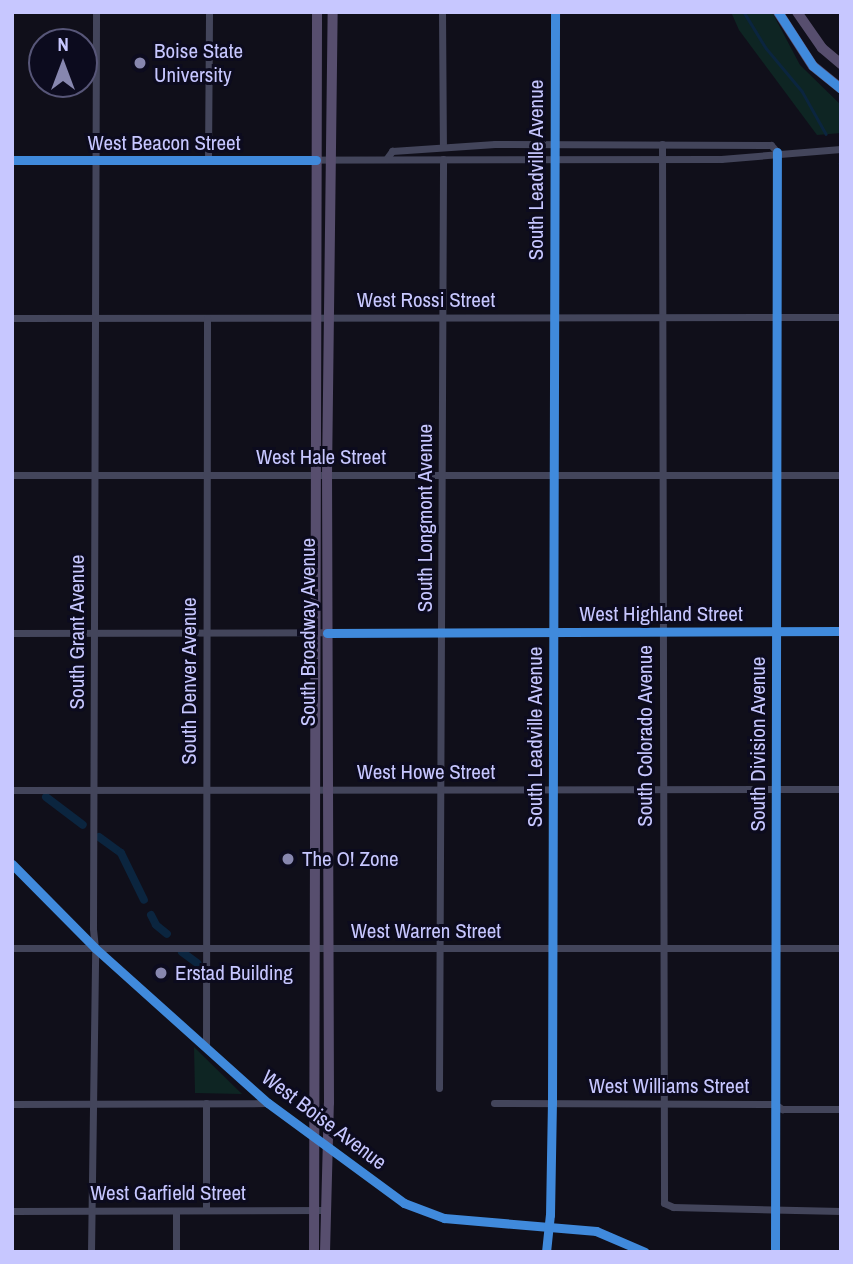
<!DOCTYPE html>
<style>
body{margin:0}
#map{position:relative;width:853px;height:1264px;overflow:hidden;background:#100f1a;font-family:"Archivo Narrow",sans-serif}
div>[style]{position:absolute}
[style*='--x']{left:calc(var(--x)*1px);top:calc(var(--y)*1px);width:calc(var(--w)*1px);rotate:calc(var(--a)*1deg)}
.green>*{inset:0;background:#0e2523}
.stream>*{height:2.5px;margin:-1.25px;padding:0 1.25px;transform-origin:1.25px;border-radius:1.25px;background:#0b253f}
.canal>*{height:8px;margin:-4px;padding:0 4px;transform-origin:4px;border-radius:4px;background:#0b253f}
.minor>*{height:7px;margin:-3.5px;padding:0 3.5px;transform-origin:3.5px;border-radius:3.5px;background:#43455b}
.major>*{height:10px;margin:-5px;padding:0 5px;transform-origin:5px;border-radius:5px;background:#574e6e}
.cycleway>*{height:9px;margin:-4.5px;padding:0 4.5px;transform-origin:4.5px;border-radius:4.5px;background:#408adc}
.dots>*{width:19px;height:19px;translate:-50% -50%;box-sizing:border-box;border:4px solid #0c0b1e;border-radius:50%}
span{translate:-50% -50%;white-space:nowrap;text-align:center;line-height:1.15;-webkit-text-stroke:6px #0c0b1e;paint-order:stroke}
.poi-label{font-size:21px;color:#c7c7ff}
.left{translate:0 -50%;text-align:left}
.street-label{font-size:21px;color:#c7c7ff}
.frame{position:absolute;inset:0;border:14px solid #c7c7ff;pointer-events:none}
.north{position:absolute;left:28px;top:28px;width:70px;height:70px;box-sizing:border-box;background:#0c0b1e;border:2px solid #575678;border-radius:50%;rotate:0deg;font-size:19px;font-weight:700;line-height:28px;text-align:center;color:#c7c7ff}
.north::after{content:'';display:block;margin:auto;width:24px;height:32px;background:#8787af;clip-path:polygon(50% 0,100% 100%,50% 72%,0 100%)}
</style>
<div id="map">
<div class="green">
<div style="clip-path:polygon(731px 12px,772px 12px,800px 65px,841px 105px,841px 133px,817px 135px,739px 30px)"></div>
<div style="clip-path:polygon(194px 1047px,242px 1094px,195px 1093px)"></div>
</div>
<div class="stream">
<div style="--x:744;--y:12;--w:42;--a:58.6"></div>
<div style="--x:766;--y:48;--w:56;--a:50.1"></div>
<div style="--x:802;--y:91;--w:49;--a:60.8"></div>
<div style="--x:840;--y:163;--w:1;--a:45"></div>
</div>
<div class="canal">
<div style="--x:46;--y:797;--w:46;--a:37.1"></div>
<div style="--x:99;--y:837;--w:27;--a:36"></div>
<div style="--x:121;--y:853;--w:52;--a:63.9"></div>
<div style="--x:151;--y:915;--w:11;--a:63"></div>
<div style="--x:156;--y:925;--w:14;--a:39"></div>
<div style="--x:182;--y:952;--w:19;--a:36"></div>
</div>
<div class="minor">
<div style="--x:442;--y:12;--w:134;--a:89.6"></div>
<div style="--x:662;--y:144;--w:1059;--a:89.89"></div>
<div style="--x:664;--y:1203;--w:10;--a:24"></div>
<div style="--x:673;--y:1207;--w:168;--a:1.4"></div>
<div style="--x:387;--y:158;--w:9;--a:-54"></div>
<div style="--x:392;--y:151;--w:103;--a:-3.9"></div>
<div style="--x:495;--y:144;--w:276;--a:0.2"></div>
<div style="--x:771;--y:145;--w:9;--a:49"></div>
<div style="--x:12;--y:160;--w:709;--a:-0.08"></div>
<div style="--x:721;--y:159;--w:120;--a:-4.8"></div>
<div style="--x:208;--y:160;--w:148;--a:-89.6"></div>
<div style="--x:12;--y:318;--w:829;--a:-0.07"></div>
<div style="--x:12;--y:475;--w:829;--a:0"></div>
<div style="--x:12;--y:633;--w:829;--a:-0.14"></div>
<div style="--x:12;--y:790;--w:829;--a:-0.07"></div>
<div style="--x:12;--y:864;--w:118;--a:45.3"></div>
<div style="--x:95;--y:948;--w:232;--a:41.9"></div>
<div style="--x:268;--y:1103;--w:169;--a:36.3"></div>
<div style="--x:404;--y:1203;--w:43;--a:20.6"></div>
<div style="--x:444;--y:1218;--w:153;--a:4.9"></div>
<div style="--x:596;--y:1231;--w:53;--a:23.2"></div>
<div style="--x:12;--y:948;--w:829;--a:0"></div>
<div style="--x:206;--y:1045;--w:727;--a:-89.92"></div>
<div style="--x:439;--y:1088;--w:929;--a:-89.75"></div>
<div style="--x:494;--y:1103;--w:281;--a:0.2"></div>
<div style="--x:775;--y:1104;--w:9;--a:36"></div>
<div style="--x:782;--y:1109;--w:59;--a:0"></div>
<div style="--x:12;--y:1104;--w:255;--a:-0.2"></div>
<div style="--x:206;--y:1210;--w:107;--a:-90"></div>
<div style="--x:12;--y:1211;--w:312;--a:-0.2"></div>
<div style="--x:176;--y:1211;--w:41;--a:90"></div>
<div style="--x:91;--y:1252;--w:304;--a:-89.2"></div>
<div style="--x:95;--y:948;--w:20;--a:-96"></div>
<div style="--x:93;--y:928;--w:916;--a:-89.81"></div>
<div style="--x:546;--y:1252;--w:37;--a:-84"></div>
<div style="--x:550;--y:1215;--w:112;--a:-89"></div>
<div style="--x:552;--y:1103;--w:1091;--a:-89.84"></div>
<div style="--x:775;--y:1252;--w:1100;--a:-89.9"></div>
</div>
<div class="major">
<div style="--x:778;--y:12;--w:64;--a:57.1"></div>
<div style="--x:813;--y:66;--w:36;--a:39"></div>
<div style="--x:797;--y:12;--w:44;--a:55.2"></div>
<div style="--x:822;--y:48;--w:25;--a:40"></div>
<div style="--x:314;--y:1252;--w:1240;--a:-89.86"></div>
<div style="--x:325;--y:1252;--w:149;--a:-88.5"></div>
<div style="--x:329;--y:1103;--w:628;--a:-90.18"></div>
<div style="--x:327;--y:475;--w:463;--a:-89.3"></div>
</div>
<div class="cycleway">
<div style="--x:778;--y:12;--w:64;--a:57.1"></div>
<div style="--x:813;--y:66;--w:36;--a:39"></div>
<div style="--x:12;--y:160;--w:304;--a:0"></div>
<div style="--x:327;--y:633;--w:514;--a:-0.22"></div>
<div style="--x:12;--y:864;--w:118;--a:45.3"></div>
<div style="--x:95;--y:948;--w:232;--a:41.9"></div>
<div style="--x:268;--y:1103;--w:169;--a:36.3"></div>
<div style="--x:404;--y:1203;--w:43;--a:20.6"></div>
<div style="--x:444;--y:1218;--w:153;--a:4.9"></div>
<div style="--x:596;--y:1231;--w:53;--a:23.2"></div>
<div style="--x:546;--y:1252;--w:37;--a:-84"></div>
<div style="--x:550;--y:1215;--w:112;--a:-89"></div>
<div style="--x:552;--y:1103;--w:1091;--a:-89.84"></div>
<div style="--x:775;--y:1252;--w:1100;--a:-89.9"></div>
</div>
<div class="dots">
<div style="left:140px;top:63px;background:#8787af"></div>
<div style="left:288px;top:859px;background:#8787af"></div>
<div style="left:161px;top:973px;background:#8787af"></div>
</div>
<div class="poi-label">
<span class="left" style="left:154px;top:63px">Boise State<br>University</span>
<span class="left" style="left:302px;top:859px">The O! Zone</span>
<span class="left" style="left:175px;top:973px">Erstad Building</span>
</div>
<div class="street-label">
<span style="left:164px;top:143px">West Beacon Street</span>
<span style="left:536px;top:170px;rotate:-90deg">South Leadville Avenue</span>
<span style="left:426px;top:300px">West Rossi Street</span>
<span style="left:321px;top:457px">West Hale Street</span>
<span style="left:425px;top:518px;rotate:-90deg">South Longmont Avenue</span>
<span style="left:661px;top:614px">West Highland Street</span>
<span style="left:77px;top:632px;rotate:-90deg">South Grant Avenue</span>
<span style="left:308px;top:632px;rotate:-90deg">South Broadway Avenue</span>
<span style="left:189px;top:681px;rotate:-90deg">South Denver Avenue</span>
<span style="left:645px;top:736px;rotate:-90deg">South Colorado Avenue</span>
<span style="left:535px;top:737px;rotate:-90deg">South Leadville Avenue</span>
<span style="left:758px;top:744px;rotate:-90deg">South Division Avenue</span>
<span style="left:426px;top:772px">West Howe Street</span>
<span style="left:426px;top:931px">West Warren Street</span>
<span style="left:669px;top:1086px">West Williams Street</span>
<span style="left:324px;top:1120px;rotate:37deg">West Boise Avenue</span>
<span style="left:168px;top:1193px">West Garfield Street</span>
</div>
<div class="frame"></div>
<div class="north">N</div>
</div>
